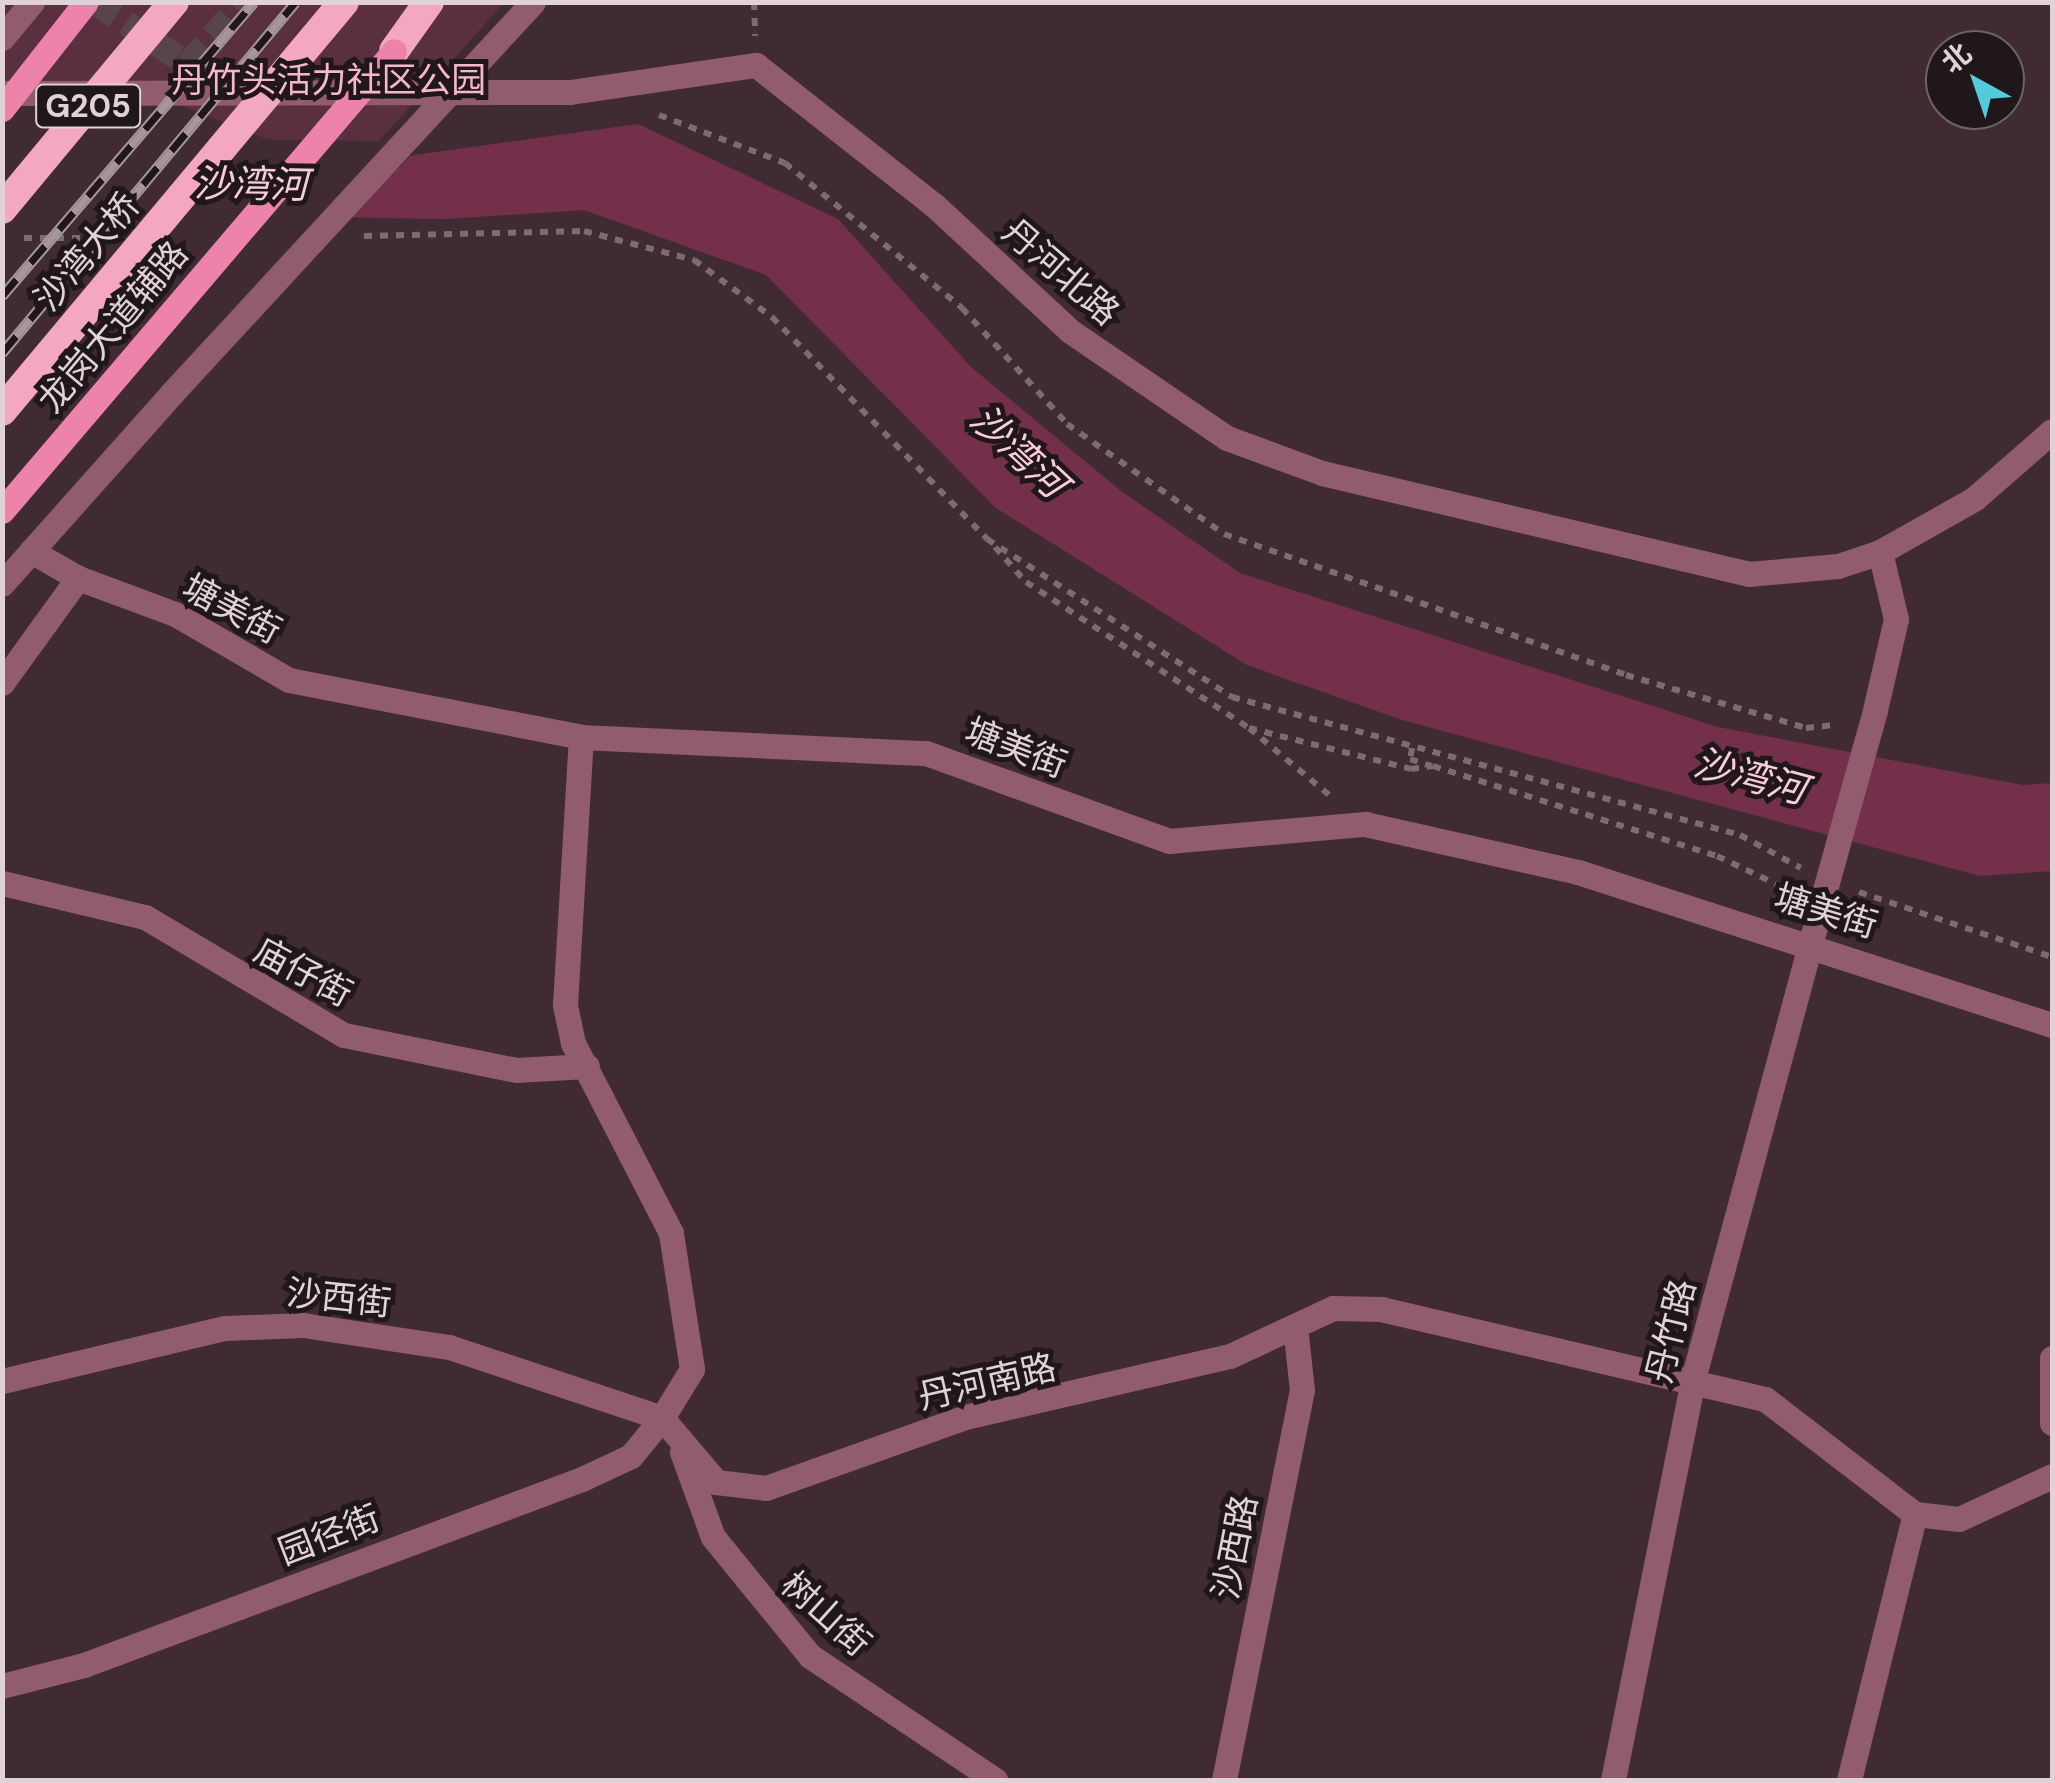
<!DOCTYPE html>
<meta charset="utf-8">
<style>
body{margin:0}
#map{position:relative;width:2055px;height:1783px;overflow:hidden;background:#402b32;font-family:"DM Sans","Noto Sans SC",sans-serif}
div>[style]{position:absolute}
[style*='--x']{left:calc(var(--x)*1px);top:calc(var(--y)*1px);width:calc(var(--w)*1px);rotate:calc(var(--a)*1deg)}
.green>*{inset:0;background:#5a2f3f}
.water>*{inset:0;background:#74304b}
.pier>*{inset:0;background:#402b32}
.minor-tunnel>*{height:25px;margin-top:-12.5px;transform-origin:0;background:repeating-linear-gradient(90deg,#58444b 0 25px,transparent 0 37px)}
.path>*{height:6px;margin-top:-3px;transform-origin:0;background:repeating-linear-gradient(90deg,#7d6b71 0 8px,transparent 0 16px)}
.minor>*{height:25px;margin:-12.5px;padding:0 12.5px;transform-origin:12.5px;border-radius:12.5px;background:#915c6e}
.highway>*{height:30px;margin:-15px;padding:0 15px;transform-origin:15px;border-radius:15px;background:#f4a7c1}
.rail>*{height:11px;margin-top:-5.5px;transform-origin:0;background:repeating-linear-gradient(90deg,#20171a 0 22px,#a6969b 0 44px);box-sizing:border-box;border-block:2px solid #a6969b}
.minor-bridge>*{height:25px;margin:-12.5px;padding:0 12.5px;transform-origin:12.5px;border-radius:12.5px;background:#915c6e}
.major-bridge>*{height:25px;margin:-12.5px;padding:0 12.5px;transform-origin:12.5px;border-radius:12.5px;background:#ed82aa}
.highway-bridge>*{height:30px;margin:-15px;padding:0 15px;transform-origin:15px;border-radius:15px;background:#f4a7c1}
span{translate:-50% -50%;white-space:nowrap;text-align:center;line-height:1.15;-webkit-text-stroke:10px #20171a;paint-order:stroke}
.shield-label span{padding:2px 8px;background:#20171a;border:2px solid;border-radius:8px;-webkit-text-stroke-width:0}
.shield-label{font-size:32px;color:#e0d2d6;font-weight:700}
.park-label{font-size:35px;color:#f7b7cb}
.street-label{font-size:35px;color:#e0d2d6}
.water-label{font-size:38px;color:#f8ccd9;font-style:italic}
.frame{position:absolute;inset:0;border:5px solid #e0d2d6;pointer-events:none}
.north{position:absolute;left:1925px;top:30px;width:100px;height:100px;box-sizing:border-box;background:#20171a;border:2px solid #6d6265;border-radius:50%;rotate:320deg;font-size:28px;font-weight:700;line-height:40px;text-align:center;color:#e0d2d6}
.north::after{content:'';display:block;margin:auto;width:35px;height:45px;background:#53cbdb;clip-path:polygon(50% 0,100% 100%,50% 72%,0 100%)}
</style>
<div id="map">
<div class="green">
<div style="clip-path:polygon(3px 3px,504px 3px,351px 172px,175px 103px,3px 93px)"></div>
</div>
<div class="water">
<div style="clip-path:polygon(638px 124px,838px 219px,971px 367px,1121px 491px,1240px 573px,1718px 727px,2023px 785px,2052px 783px,2052px 871px,1980px 876px,1402px 720px,1247px 665px,996px 508px,766px 275px,584px 210px,447px 219px,3px 212px)"></div>
</div>
<div class="pier">
<div style="clip-path:polygon(2px 135px,418px 142px,424px 142px,345px 222px,2px 217px)"></div>
</div>
<div class="minor-tunnel">
<div style="--x:95;--y:2;--w:112;--a:33.7"></div>
<div style="--x:188;--y:64;--w:82;--a:-48.9"></div>
</div>
<div class="path">
<div style="--x:754;--y:2;--w:34;--a:88"></div>
<div style="--x:659;--y:115;--w:135;--a:20.9"></div>
<div style="--x:785;--y:163;--w:229;--a:39.3"></div>
<div style="--x:962;--y:308;--w:156;--a:47.8"></div>
<div style="--x:1067;--y:424;--w:192;--a:35"></div>
<div style="--x:1224;--y:534;--w:426;--a:19.3"></div>
<div style="--x:1626;--y:675;--w:188;--a:16.4"></div>
<div style="--x:1806;--y:728;--w:31;--a:-6"></div>
<div style="--x:364;--y:236;--w:220;--a:-1.3"></div>
<div style="--x:584;--y:231;--w:114;--a:14.8"></div>
<div style="--x:694;--y:260;--w:97;--a:36.2"></div>
<div style="--x:772;--y:317;--w:309;--a:45.9"></div>
<div style="--x:987;--y:539;--w:292;--a:32.8"></div>
<div style="--x:1232;--y:697;--w:526;--a:15.2"></div>
<div style="--x:1740;--y:835;--w:69;--a:28.4"></div>
<div style="--x:24;--y:238;--w:77;--a:0"></div>
<div style="--x:995;--y:547;--w:47;--a:48.5"></div>
<div style="--x:1026;--y:582;--w:267;--a:33.2"></div>
<div style="--x:1249;--y:728;--w:104;--a:39.9"></div>
<div style="--x:1249;--y:728;--w:167;--a:14.2"></div>
<div style="--x:1411;--y:769;--w:22;--a:-8"></div>
<div style="--x:1433;--y:766;--w:298;--a:17.6"></div>
<div style="--x:1717;--y:856;--w:82;--a:25.3"></div>
<div style="--x:1412;--y:748;--w:11;--a:100"></div>
<div style="--x:1410;--y:759;--w:22;--a:18"></div>
<div style="--x:1859;--y:892;--w:204;--a:18.6"></div>
</div>
<div class="minor">
<div style="--x:2;--y:38;--w:47;--a:-50.2"></div>
<div style="--x:2;--y:93;--w:568;--a:-0.1"></div>
<div style="--x:570;--y:92;--w:188;--a:-8.3"></div>
<div style="--x:756;--y:65;--w:226;--a:38.2"></div>
<div style="--x:934;--y:205;--w:185;--a:42.8"></div>
<div style="--x:1070;--y:331;--w:190;--a:34.3"></div>
<div style="--x:1227;--y:438;--w:101;--a:20.2"></div>
<div style="--x:1322;--y:473;--w:438;--a:13.3"></div>
<div style="--x:1748;--y:574;--w:90;--a:-5.1"></div>
<div style="--x:1838;--y:566;--w:44;--a:-18.4"></div>
<div style="--x:1880;--y:552;--w:108;--a:-29.4"></div>
<div style="--x:1974;--y:499;--w:103;--a:-41.1"></div>
<div style="--x:31;--y:551;--w:54;--a:29.9"></div>
<div style="--x:2;--y:584;--w:256;--a:-48.3"></div>
<div style="--x:2;--y:683;--w:130;--a:-54.1"></div>
<div style="--x:78;--y:578;--w:103;--a:20.4"></div>
<div style="--x:175;--y:614;--w:132;--a:30.1"></div>
<div style="--x:289;--y:680;--w:298;--a:11"></div>
<div style="--x:581;--y:737;--w:345;--a:2.7"></div>
<div style="--x:926;--y:753;--w:258;--a:19.9"></div>
<div style="--x:1169;--y:841;--w:197;--a:-5"></div>
<div style="--x:1365;--y:824;--w:218;--a:12.7"></div>
<div style="--x:1578;--y:872;--w:498;--a:17.9"></div>
<div style="--x:1875;--y:710;--w:93;--a:-77"></div>
<div style="--x:1896;--y:619;--w:69;--a:-103.4"></div>
<div style="--x:2;--y:883;--w:147;--a:13.4"></div>
<div style="--x:145;--y:917;--w:231;--a:30.7"></div>
<div style="--x:344;--y:1035;--w:176;--a:11.5"></div>
<div style="--x:516;--y:1070;--w:71;--a:-3.2"></div>
<div style="--x:2052;--y:1358;--w:65;--a:90"></div>
<div style="--x:2;--y:1381;--w:229;--a:-13.4"></div>
<div style="--x:225;--y:1328;--w:78;--a:-2.2"></div>
<div style="--x:303;--y:1325;--w:148;--a:8.6"></div>
<div style="--x:449;--y:1347;--w:225;--a:18.4"></div>
<div style="--x:662;--y:1418;--w:84;--a:49.8"></div>
<div style="--x:716;--y:1482;--w:50;--a:6.8"></div>
<div style="--x:766;--y:1488;--w:211;--a:-19.6"></div>
<div style="--x:965;--y:1417;--w:272;--a:-13"></div>
<div style="--x:1230;--y:1356;--w:114;--a:-25"></div>
<div style="--x:1333;--y:1308;--w:48;--a:1.2"></div>
<div style="--x:1381;--y:1309;--w:394;--a:13.2"></div>
<div style="--x:1765;--y:1399;--w:189;--a:37.5"></div>
<div style="--x:1915;--y:1514;--w:44;--a:6.5"></div>
<div style="--x:1959;--y:1519;--w:102;--a:-24.8"></div>
<div style="--x:682;--y:1452;--w:90;--a:70"></div>
<div style="--x:713;--y:1537;--w:154;--a:50.8"></div>
<div style="--x:810;--y:1656;--w:223;--a:33.8"></div>
<div style="--x:2;--y:1686;--w:85;--a:-14.4"></div>
<div style="--x:84;--y:1665;--w:532;--a:-20.48"></div>
<div style="--x:582;--y:1479;--w:54;--a:-25.1"></div>
<div style="--x:631;--y:1456;--w:49;--a:-50.8"></div>
<div style="--x:662;--y:1418;--w:57;--a:-58.5"></div>
<div style="--x:692;--y:1369;--w:138;--a:-98.8"></div>
<div style="--x:671;--y:1233;--w:214;--a:-117.3"></div>
<div style="--x:573;--y:1043;--w:39;--a:-102"></div>
<div style="--x:565;--y:1005;--w:268;--a:-86.6"></div>
<div style="--x:1224;--y:1780;--w:398;--a:-78.7"></div>
<div style="--x:1302;--y:1390;--w:63;--a:-96.3"></div>
<div style="--x:1613;--y:1780;--w:409;--a:-78.7"></div>
<div style="--x:1693;--y:1379;--w:492;--a:-74.9"></div>
<div style="--x:1849;--y:1780;--w:274;--a:-76.1"></div>
</div>
<div class="highway">
<div style="--x:394;--y:51;--w:60;--a:-54.5"></div>
</div>
<div class="rail">
<div style="--x:2;--y:296;--w:387;--a:-49.4"></div>
<div style="--x:2;--y:353;--w:457;--a:-50.1"></div>
</div>
<div class="minor-bridge">
<div style="--x:172;--y:393;--w:532;--a:-47.28"></div>
<div style="--x:1821;--y:904;--w:201;--a:-74.4"></div>
</div>
<div class="major-bridge">
<div style="--x:2;--y:109;--w:136;--a:-51.9"></div>
<div style="--x:2;--y:511;--w:604;--a:-49.56"></div>
</div>
<div class="highway-bridge">
<div style="--x:2;--y:209;--w:269;--a:-50.3"></div>
<div style="--x:2;--y:411;--w:533;--a:-50.1"></div>
</div>
<div class="shield-label">
<span style="left:88px;top:106px">G205</span>
</div>
<div class="park-label">
<span style="left:329px;top:80px">丹竹头活力社区公园</span>
</div>
<div class="street-label">
<span style="left:87px;top:252px;rotate:-50deg">沙湾大桥</span>
<span style="left:1061px;top:272px;rotate:41deg">丹河北路</span>
<span style="left:113px;top:327px;rotate:-50deg">龙岗大道辅路</span>
<span style="left:232px;top:609px;rotate:28deg">塘美街</span>
<span style="left:1016px;top:748px;rotate:21deg">塘美街</span>
<span style="left:1826px;top:911px;rotate:17deg">塘美街</span>
<span style="left:303px;top:972px;rotate:28deg">庙仔街</span>
<span style="left:339px;top:1298px;rotate:6deg">沙西街</span>
<span style="left:1671px;top:1331px;rotate:-76deg">丹竹路</span>
<span style="left:987px;top:1382px;rotate:-13deg">丹河南路</span>
<span style="left:329px;top:1535px;rotate:-21deg">园径街</span>
<span style="left:1235px;top:1547px;rotate:-79deg">沙西路</span>
<span style="left:826px;top:1614px;rotate:42deg">树山街</span>
</div>
<div class="water-label">
<span style="left:251px;top:185px;rotate:1deg">沙湾河</span>
<span style="left:1018px;top:452px;rotate:43deg">沙湾河</span>
<span style="left:1750px;top:777px;rotate:15deg">沙湾河</span>
</div>
<div class="frame"></div>
<div class="north">北</div>
</div>
